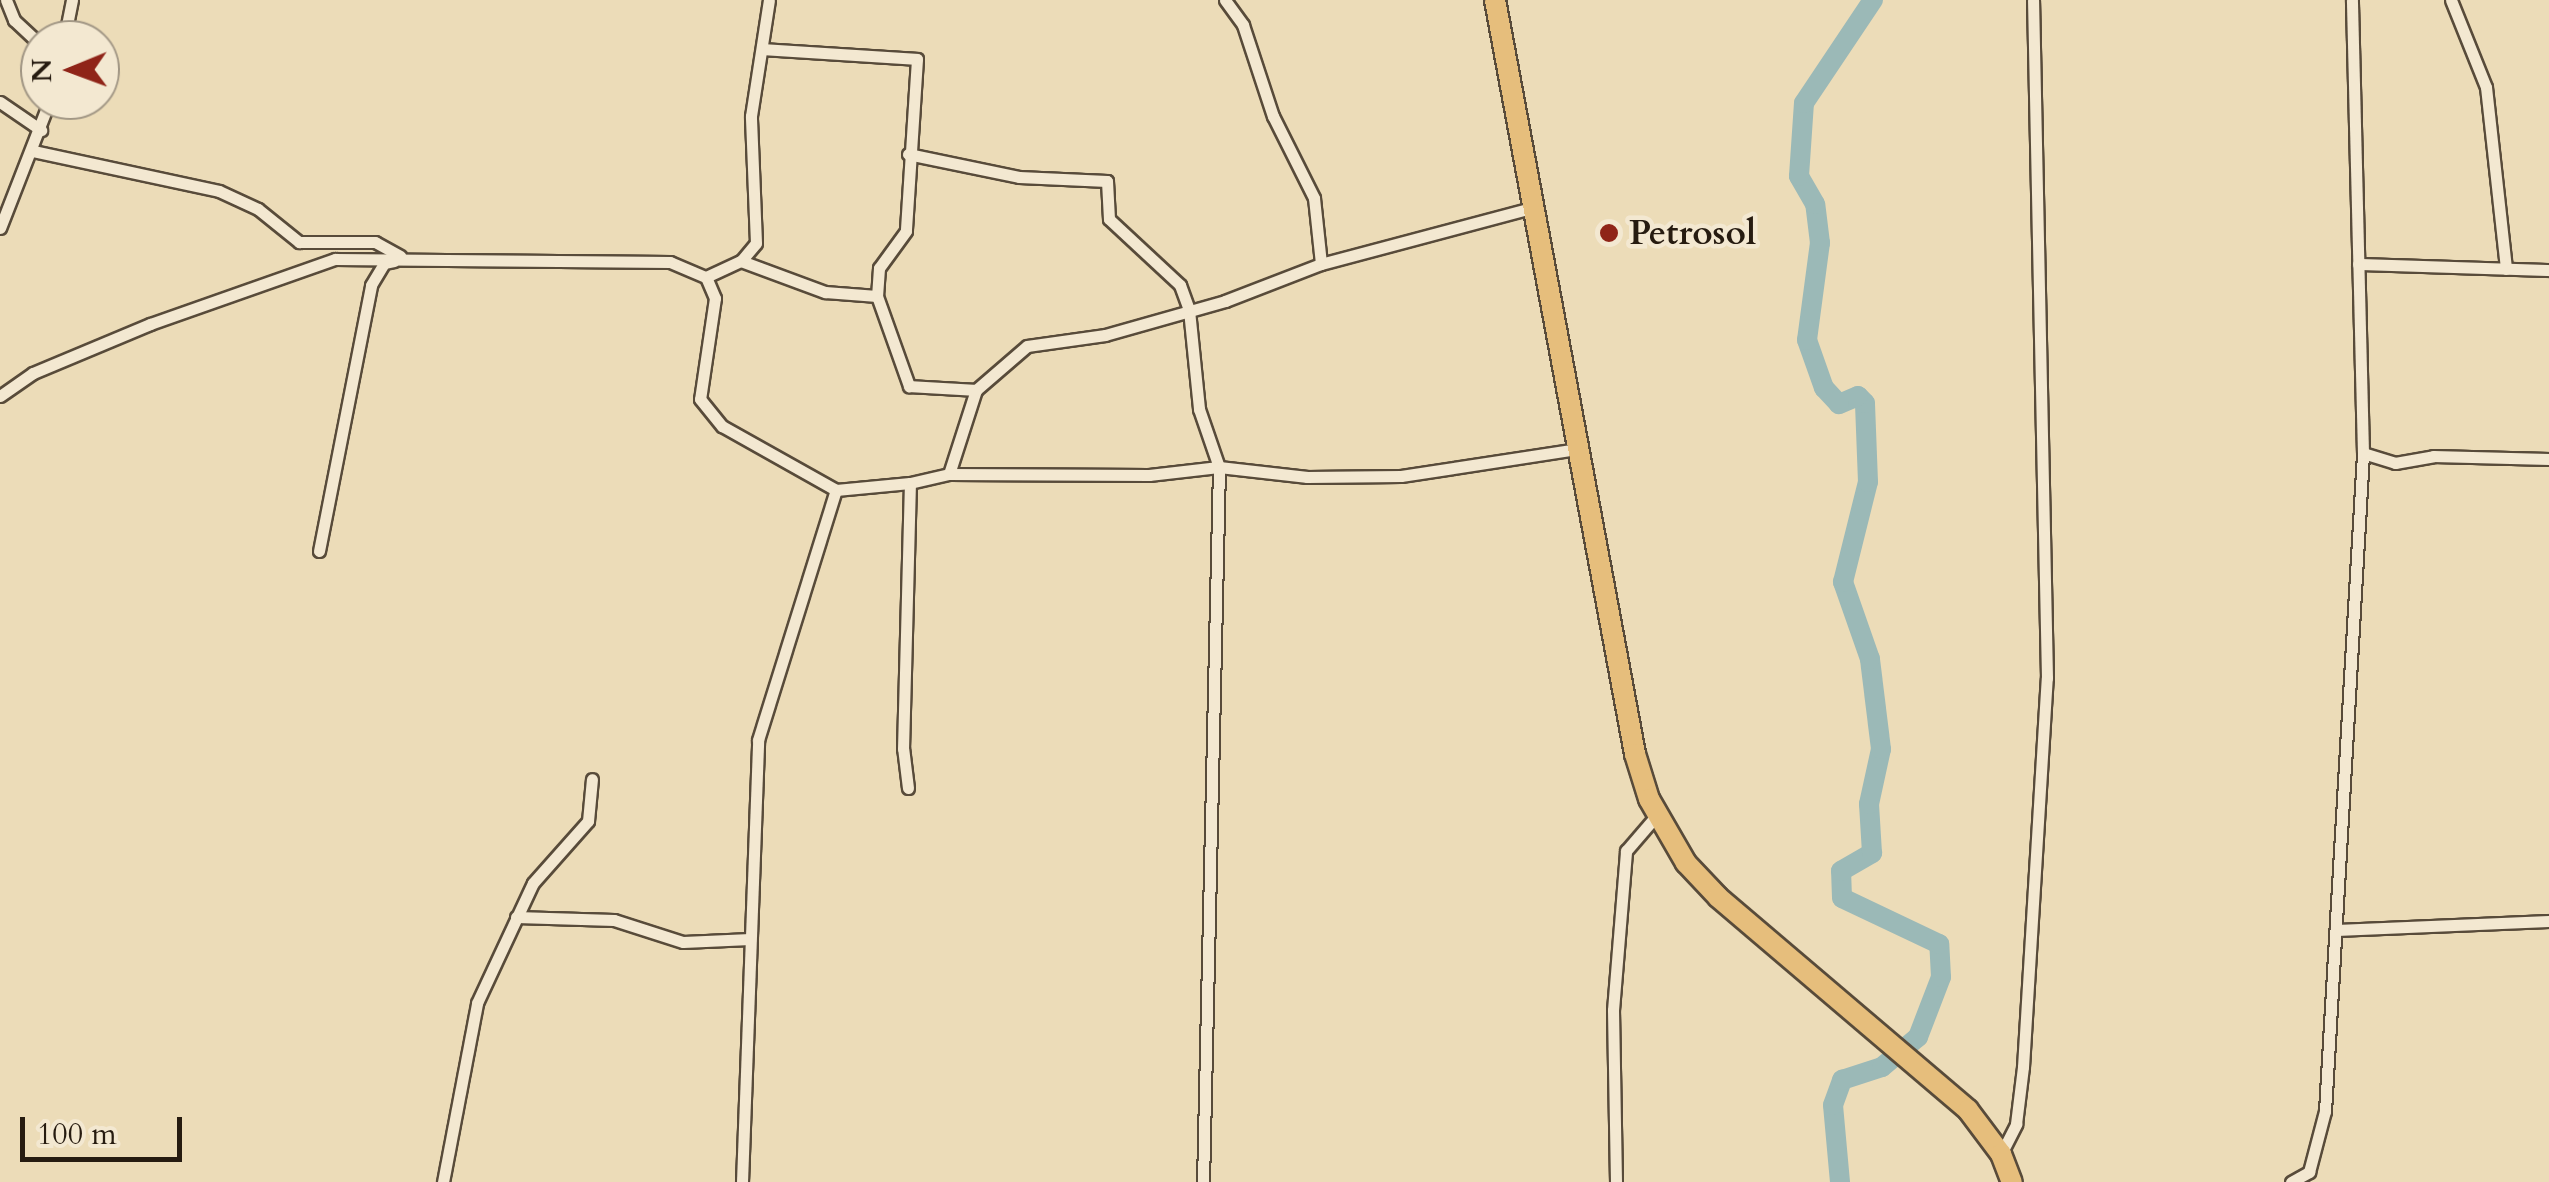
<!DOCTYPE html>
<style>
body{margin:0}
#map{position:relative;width:2549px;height:1182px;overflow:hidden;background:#ecdcb8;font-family:Cardo,serif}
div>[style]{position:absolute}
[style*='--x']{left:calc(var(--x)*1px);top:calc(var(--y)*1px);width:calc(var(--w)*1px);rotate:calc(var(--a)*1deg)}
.river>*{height:20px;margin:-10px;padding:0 10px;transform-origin:10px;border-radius:10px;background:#9bb9b7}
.roads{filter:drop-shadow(2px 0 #584b3a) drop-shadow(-2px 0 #584b3a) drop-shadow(0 2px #584b3a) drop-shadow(0 -2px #584b3a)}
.minor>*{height:11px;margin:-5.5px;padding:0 5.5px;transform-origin:5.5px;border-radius:5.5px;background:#f3e8d1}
.trunk>*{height:20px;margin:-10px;padding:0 10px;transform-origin:10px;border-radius:10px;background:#e6be7c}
.dots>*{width:28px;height:28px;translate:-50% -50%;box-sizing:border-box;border:5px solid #f3e8d1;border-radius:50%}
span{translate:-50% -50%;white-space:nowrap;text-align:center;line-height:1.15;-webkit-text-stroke:9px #f3e8d1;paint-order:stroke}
.poi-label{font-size:35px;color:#261b10;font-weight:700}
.left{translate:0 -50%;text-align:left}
.north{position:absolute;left:20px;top:20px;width:100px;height:100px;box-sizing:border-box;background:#f3e8d1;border:2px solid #a19684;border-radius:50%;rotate:269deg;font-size:28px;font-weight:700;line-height:40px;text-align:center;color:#261b10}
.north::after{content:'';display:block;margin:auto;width:35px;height:45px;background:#8f2418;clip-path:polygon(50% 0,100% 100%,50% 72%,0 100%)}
.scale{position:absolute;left:20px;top:1117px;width:162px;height:45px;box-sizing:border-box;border:5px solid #261b10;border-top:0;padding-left:12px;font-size:30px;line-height:35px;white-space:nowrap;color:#261b10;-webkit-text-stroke:8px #f3e8d1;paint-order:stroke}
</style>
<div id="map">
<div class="river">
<div style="--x:1840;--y:1182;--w:77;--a:-95.2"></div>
<div style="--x:1833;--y:1105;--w:27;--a:-70"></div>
<div style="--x:1842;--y:1080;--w:42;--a:-18"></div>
<div style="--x:1882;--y:1067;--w:47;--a:-39.8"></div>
<div style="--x:1918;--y:1037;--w:64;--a:-69"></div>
<div style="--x:1941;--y:977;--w:33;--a:-93"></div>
<div style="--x:1939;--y:944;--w:107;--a:-154.6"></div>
<div style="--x:1842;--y:898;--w:27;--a:-92"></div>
<div style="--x:1841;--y:871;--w:36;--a:-30"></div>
<div style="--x:1872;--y:853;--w:49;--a:-93.5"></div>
<div style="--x:1869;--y:804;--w:56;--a:-77.7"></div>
<div style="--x:1881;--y:749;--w:91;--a:-97"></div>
<div style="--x:1870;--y:659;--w:82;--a:-109.3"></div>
<div style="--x:1843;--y:582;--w:103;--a:-76"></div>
<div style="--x:1868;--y:482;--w:79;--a:-92.2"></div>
<div style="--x:1865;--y:403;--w:10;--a:-135"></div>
<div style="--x:1858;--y:396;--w:21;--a:157"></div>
<div style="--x:1839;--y:404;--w:22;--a:-133"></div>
<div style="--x:1824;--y:388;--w:51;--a:-109.5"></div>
<div style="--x:1807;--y:340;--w:98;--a:-82.4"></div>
<div style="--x:1820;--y:243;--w:39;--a:-97"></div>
<div style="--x:1815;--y:204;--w:32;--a:-120"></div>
<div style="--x:1799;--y:176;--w:73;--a:-86.1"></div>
<div style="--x:1804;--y:103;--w:124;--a:-56.2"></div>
</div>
<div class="roads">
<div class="minor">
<div style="--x:6;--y:0;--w:22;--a:68"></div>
<div style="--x:14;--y:20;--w:35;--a:43"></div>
<div style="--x:1225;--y:0;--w:31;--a:54"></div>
<div style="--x:1243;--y:25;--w:96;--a:71.8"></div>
<div style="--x:1273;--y:116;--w:92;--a:63.4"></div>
<div style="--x:1314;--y:198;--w:66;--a:83.9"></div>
<div style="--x:2451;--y:0;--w:94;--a:68.1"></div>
<div style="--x:2486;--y:87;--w:183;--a:83.7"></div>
<div style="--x:64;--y:40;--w:41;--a:-78.7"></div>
<div style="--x:763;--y:49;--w:154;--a:3.7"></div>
<div style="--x:917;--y:59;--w:172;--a:93.7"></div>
<div style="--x:906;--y:231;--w:46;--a:126.1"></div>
<div style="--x:879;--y:268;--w:28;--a:94"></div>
<div style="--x:877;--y:296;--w:96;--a:70.4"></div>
<div style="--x:909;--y:386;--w:67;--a:3.4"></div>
<div style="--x:0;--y:102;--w:50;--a:34.3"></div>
<div style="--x:33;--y:151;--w:190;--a:12.1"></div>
<div style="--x:219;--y:191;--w:43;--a:24.8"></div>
<div style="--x:258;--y:209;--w:53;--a:38.8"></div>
<div style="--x:299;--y:242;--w:76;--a:0"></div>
<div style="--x:375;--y:242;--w:29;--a:29"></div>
<div style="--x:908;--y:154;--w:113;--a:11.7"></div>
<div style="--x:1019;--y:177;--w:88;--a:2.6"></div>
<div style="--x:1107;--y:181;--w:38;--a:87"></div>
<div style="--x:1109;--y:219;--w:97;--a:42.9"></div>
<div style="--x:1180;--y:285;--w:27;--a:70"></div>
<div style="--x:1189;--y:310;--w:100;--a:84.2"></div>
<div style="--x:1199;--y:409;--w:61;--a:71"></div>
<div style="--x:1219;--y:467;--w:715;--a:91.28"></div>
<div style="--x:0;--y:228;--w:137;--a:-68.7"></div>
<div style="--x:741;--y:261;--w:23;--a:-50"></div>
<div style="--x:756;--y:243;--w:127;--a:-92.3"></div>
<div style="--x:751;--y:116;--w:117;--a:-81.2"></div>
<div style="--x:2358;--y:264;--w:191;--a:1.8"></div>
<div style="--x:706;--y:277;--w:38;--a:-25"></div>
<div style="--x:741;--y:261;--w:90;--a:20.3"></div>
<div style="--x:825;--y:292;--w:52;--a:4.4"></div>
<div style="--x:0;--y:396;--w:40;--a:-34.9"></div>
<div style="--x:33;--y:373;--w:127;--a:-22.7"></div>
<div style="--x:150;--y:324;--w:196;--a:-19.4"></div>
<div style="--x:335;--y:259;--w:335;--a:0.5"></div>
<div style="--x:670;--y:262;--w:39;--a:23"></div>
<div style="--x:706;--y:277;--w:23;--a:67"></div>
<div style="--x:715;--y:298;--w:102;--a:98.4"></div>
<div style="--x:700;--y:399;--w:35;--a:51"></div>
<div style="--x:722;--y:426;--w:131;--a:29.3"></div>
<div style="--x:836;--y:490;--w:74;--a:-5.4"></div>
<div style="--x:910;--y:483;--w:40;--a:-13"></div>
<div style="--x:949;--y:474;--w:88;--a:-72.2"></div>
<div style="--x:976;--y:390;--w:67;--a:-40.8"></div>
<div style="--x:1027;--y:346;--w:79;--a:-8"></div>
<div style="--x:1105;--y:335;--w:125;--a:-15.8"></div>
<div style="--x:1225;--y:301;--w:103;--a:-21.1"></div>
<div style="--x:1321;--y:264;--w:217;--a:-14.9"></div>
<div style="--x:2363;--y:453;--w:34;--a:17"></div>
<div style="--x:2395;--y:463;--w:39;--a:-10"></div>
<div style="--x:2433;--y:456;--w:116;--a:1.5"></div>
<div style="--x:949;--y:474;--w:200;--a:0.3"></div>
<div style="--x:1149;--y:475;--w:70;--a:-6.5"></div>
<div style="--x:1219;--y:467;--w:89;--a:6.5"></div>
<div style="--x:1307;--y:477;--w:94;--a:-0.6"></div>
<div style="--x:1401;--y:476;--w:179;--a:-8.7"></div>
<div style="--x:319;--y:551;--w:271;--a:-78.9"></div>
<div style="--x:371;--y:285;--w:26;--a:-59"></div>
<div style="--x:384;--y:263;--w:10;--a:-11"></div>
<div style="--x:908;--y:788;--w:39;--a:-97"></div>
<div style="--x:903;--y:749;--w:266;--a:-88.5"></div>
<div style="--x:516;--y:917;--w:98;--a:1.8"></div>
<div style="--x:614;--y:920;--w:72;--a:17.7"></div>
<div style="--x:683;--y:942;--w:67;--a:-2.6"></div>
<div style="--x:2336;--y:930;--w:213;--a:-2.4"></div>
<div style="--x:2001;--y:1154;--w:34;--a:-63"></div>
<div style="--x:2016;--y:1124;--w:57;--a:-83"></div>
<div style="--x:2023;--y:1067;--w:390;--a:-86.5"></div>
<div style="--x:2047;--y:678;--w:678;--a:-91.18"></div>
<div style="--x:443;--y:1182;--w:182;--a:-79.2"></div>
<div style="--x:477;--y:1003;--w:132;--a:-65"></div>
<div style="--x:533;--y:883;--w:83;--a:-48.4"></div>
<div style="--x:588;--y:821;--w:42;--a:-84.6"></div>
<div style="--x:742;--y:1182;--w:442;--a:-87.9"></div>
<div style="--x:758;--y:740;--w:262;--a:-72.7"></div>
<div style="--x:1616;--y:1182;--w:172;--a:-91"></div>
<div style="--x:1613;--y:1010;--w:160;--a:-85.3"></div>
<div style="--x:1626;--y:851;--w:48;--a:-49.3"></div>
<div style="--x:2291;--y:1182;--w:21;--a:-29"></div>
<div style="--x:2309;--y:1172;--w:63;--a:-75.3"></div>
<div style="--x:2325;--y:1111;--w:659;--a:-86.69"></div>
<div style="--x:2363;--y:453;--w:453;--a:-91.4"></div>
</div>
<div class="trunk">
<div style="--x:1495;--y:0;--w:767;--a:79.48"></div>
<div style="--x:1635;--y:754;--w:47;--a:72.7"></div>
<div style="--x:1649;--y:799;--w:74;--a:60"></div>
<div style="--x:1686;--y:863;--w:47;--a:46.7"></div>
<div style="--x:1718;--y:897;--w:328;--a:40.4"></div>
<div style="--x:1968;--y:1110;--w:55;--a:53.1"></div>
<div style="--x:2001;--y:1154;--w:30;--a:69"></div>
</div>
</div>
<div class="dots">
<div style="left:1609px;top:233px;background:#8f2418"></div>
</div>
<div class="poi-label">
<span class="left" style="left:1629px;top:233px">Petrosol</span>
</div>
<div class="north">N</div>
<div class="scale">100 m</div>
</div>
